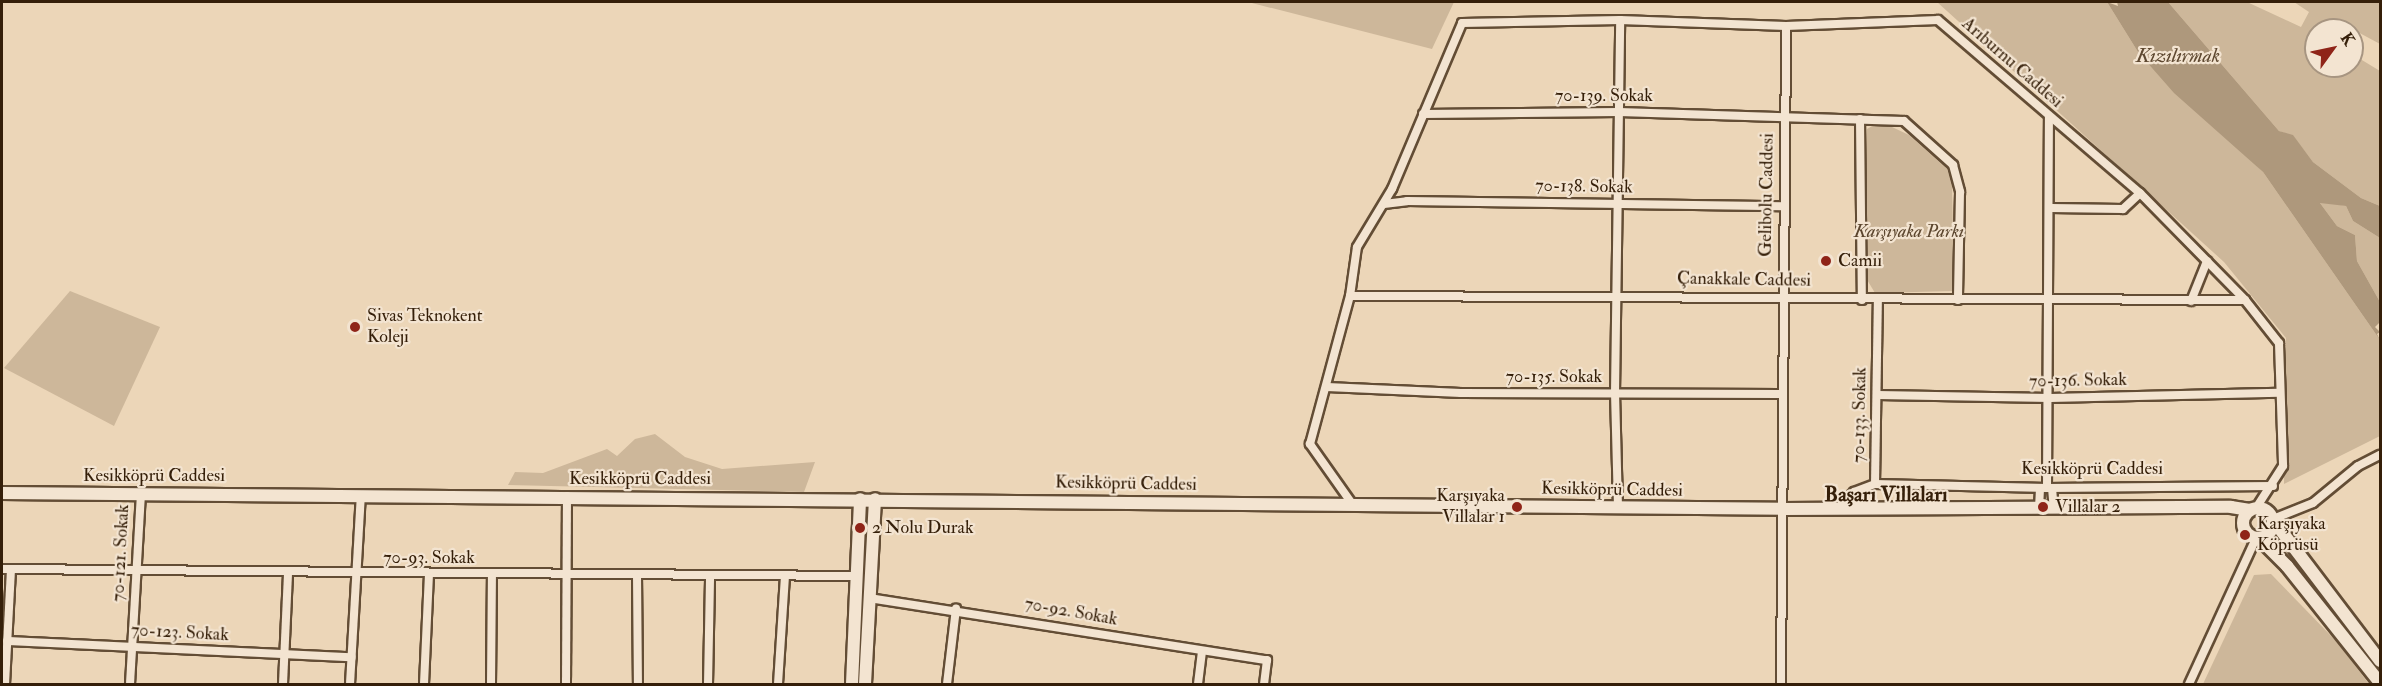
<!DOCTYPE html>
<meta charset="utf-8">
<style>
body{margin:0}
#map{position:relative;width:2382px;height:686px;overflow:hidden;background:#ecd6b8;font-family:"IM FELL Double Pica",serif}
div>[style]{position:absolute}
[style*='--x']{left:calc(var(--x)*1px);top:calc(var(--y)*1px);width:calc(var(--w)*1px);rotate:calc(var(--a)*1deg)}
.green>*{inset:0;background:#cdb79a}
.water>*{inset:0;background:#ae987c}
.roads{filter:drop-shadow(2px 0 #634d35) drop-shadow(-2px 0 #634d35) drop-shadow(0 2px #634d35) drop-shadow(0 -2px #634d35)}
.street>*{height:8px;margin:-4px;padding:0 4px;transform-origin:4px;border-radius:4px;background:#f3e4d1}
.secondary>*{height:12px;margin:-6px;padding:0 6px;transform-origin:6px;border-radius:6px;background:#f3e4d1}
.secondary>.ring{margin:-6px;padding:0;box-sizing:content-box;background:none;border:12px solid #f3e4d1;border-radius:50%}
.dots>*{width:16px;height:16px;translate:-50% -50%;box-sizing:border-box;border:3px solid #f3e4d1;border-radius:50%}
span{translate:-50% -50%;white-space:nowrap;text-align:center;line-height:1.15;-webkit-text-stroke:4.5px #f3e4d1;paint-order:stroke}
.street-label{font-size:18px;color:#351f09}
.park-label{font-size:18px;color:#5b452d;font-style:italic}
.poi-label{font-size:18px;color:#351f09}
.left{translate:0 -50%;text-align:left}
.right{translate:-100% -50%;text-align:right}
.water-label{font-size:20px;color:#5f4931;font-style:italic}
.quarter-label{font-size:21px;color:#351f09;font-weight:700}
.frame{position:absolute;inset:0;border:3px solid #351f09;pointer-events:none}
.north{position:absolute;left:2304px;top:18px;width:60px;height:60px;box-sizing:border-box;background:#f3e4d1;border:2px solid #a79581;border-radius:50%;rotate:57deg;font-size:16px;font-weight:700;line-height:24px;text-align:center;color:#351f09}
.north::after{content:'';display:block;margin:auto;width:21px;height:27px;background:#8f2418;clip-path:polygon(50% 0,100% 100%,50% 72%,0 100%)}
</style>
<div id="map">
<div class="green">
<div style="clip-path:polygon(1248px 2px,1454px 2px,1432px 49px)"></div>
<div style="clip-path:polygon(1937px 2px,2107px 2px,2138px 52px,2263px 172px,2380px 340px,2380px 436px,2284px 484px,2286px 338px,2224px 262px)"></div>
<div style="clip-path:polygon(2168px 2px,2247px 2px,2301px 27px,2309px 12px,2294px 2px,2380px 2px,2380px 44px,2341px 23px,2336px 30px,2316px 30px,2316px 66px,2352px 66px,2352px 54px,2380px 71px,2380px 206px,2361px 198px,2313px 162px,2293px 136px,2279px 131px)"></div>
<div style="clip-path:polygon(1874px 125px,1892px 127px,1909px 135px,1947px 169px,1952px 182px,1954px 291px,1875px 293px,1866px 278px,1867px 129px)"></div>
<div style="clip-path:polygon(2327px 202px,2346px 206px,2353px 221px,2380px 238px,2380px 302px,2357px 261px,2355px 235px,2337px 226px,2320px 203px)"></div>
<div style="clip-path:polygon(70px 291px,160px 327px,114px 426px,4px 368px)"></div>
<div style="clip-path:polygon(655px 434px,685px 457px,722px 469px,815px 462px,804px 492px,508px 485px,515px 472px,543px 473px,607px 449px,617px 456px,635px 439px)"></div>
<div style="clip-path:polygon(2271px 574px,2337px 642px,2369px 684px,2203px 684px,2254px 575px)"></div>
</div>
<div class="water">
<div style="clip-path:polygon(2107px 2px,2118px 6px,2117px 2px,2168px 2px,2279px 131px,2293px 135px,2313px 162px,2361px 198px,2380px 206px,2380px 238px,2353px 221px,2346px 206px,2320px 203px,2337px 226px,2355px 235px,2357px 261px,2380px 302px,2380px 322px,2375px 327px,2380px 332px,2377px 334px,2380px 340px,2263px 172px,2174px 93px,2138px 52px)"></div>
</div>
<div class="roads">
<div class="street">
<div style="--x:1423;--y:114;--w:196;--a:-0.6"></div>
<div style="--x:1619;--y:112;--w:285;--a:1.8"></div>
<div style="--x:1904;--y:121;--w:66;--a:41.9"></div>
<div style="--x:1953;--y:165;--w:28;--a:75"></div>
<div style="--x:1960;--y:192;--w:108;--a:91.1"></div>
<div style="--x:1860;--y:119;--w:181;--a:89.4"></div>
<div style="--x:1384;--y:204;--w:23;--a:-7"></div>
<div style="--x:1407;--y:201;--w:376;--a:0.8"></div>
<div style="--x:2051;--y:208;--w:72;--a:0.8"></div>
<div style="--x:2123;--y:209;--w:23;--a:-43"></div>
<div style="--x:1350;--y:296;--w:895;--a:0.26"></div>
<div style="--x:2191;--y:301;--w:43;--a:-68.2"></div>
<div style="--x:1327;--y:387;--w:134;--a:2.6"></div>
<div style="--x:1461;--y:393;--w:320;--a:0.2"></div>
<div style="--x:1878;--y:395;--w:172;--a:1"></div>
<div style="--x:2050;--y:398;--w:229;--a:-1.3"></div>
<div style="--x:1875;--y:484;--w:172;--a:1.3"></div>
<div style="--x:2047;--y:488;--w:226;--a:-0.5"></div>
<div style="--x:2047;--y:488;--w:371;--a:-89.7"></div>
<div style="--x:2052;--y:488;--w:21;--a:85"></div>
<div style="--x:1353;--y:505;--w:75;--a:-125.2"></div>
<div style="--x:1310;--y:444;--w:153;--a:-74.9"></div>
<div style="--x:1350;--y:296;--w:49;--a:-81.9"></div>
<div style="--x:1357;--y:247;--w:68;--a:-58.9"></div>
<div style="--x:1392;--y:189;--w:180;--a:-67.1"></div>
<div style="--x:1462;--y:23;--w:158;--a:-1.1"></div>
<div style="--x:1620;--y:20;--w:166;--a:2.1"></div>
<div style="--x:1786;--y:26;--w:152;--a:-2.3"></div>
<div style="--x:1938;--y:20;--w:266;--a:40.6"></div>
<div style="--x:2140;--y:193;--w:150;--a:45.5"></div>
<div style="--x:2245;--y:300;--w:55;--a:51.7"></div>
<div style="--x:2279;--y:343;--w:123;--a:88.1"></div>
<div style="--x:2283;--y:466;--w:50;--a:122.7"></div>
<div style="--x:1618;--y:507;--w:114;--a:-91.5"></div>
<div style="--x:1615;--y:393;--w:373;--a:-89.2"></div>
<div style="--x:2039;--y:508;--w:20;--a:-87"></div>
<div style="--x:1837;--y:509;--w:24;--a:-45"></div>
<div style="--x:1854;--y:492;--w:22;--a:-21"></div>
<div style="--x:1875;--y:484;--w:184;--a:-89.1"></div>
<div style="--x:2273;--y:519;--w:43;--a:-21.8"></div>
<div style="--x:2313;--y:503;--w:58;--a:-39.4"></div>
<div style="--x:2358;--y:466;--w:25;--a:-27"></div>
<div style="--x:2;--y:569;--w:855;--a:0.47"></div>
<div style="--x:637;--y:575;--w:109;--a:89.5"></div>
<div style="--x:869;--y:598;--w:403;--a:8.9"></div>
<div style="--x:1267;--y:660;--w:24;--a:97"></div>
<div style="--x:7;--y:641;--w:345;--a:2.7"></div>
<div style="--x:5;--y:684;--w:114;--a:-87"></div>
<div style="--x:130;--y:684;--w:190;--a:-86.7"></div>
<div style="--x:283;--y:684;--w:111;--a:-87.4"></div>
<div style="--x:350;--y:684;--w:188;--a:-86.7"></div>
<div style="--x:424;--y:684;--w:110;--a:-87.4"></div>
<div style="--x:491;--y:684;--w:109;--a:-89.5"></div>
<div style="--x:566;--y:684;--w:188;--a:-89.7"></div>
<div style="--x:708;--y:684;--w:109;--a:-88.9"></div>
<div style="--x:778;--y:684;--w:108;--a:-86.3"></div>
<div style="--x:947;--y:684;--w:76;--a:-83.2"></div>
<div style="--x:1198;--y:684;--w:32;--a:-83"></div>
<div style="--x:1781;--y:684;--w:658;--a:-89.56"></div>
<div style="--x:2189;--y:684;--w:161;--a:-65.3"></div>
</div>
<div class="secondary">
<div style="--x:2;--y:493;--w:1781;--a:0.51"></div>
<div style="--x:1783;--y:509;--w:448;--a:-0.3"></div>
<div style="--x:2231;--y:507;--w:19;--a:9"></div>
<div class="ring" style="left:2243px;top:508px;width:18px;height:18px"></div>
<div style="--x:2273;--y:520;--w:177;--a:52.8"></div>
<div style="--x:2259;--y:538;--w:40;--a:45"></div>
<div style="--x:2287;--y:566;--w:149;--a:51.5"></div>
<div style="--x:852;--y:684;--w:185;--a:-87.5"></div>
<div style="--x:865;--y:684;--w:185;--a:-86.9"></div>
</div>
</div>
<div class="dots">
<div style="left:1826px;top:261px;background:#8f2418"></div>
<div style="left:355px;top:327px;background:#8f2418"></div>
<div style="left:1517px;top:507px;background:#8f2418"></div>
<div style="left:2043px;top:507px;background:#8f2418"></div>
<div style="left:860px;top:528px;background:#8f2418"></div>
<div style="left:2245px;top:535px;background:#8f2418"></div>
</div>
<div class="street-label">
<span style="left:2012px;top:63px;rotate:41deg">Arıburnu Caddesi</span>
<span style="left:1604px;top:96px">70-139. Sokak</span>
<span style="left:1584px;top:187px;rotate:1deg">70-138. Sokak</span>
<span style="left:1767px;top:195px;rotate:-89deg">Gelibolu Caddesi</span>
<span style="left:1744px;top:280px;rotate:1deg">Çanakkale Caddesi</span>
<span style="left:1554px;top:377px">70-135. Sokak</span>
<span style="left:2078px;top:381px;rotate:-1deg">70-136. Sokak</span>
<span style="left:1860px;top:415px;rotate:-89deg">70-133. Sokak</span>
<span style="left:2092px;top:469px">Kesikköprü Caddesi</span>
<span style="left:154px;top:476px">Kesikköprü Caddesi</span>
<span style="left:640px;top:479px">Kesikköprü Caddesi</span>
<span style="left:1126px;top:484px;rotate:1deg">Kesikköprü Caddesi</span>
<span style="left:1612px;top:490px;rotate:1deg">Kesikköprü Caddesi</span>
<span style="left:121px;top:553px;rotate:-87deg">70-121. Sokak</span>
<span style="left:429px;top:558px">70-93. Sokak</span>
<span style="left:1071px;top:612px;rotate:10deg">70-92. Sokak</span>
<span style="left:180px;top:633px;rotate:3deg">70-123. Sokak</span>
</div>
<div class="park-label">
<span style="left:1909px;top:232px">Karşıyaka Parkı</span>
</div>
<div class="poi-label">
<span class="left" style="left:1838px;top:261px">Camii</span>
<span class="left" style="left:367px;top:327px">Sivas Teknokent<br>Koleji</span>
<span class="right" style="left:1505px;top:507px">Karşıyaka<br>Villalar 1</span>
<span class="left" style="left:2055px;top:507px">Villalar 2</span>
<span class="left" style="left:2257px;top:535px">Karşıyaka<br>Köprüsü</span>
<span class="left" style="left:872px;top:528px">2 Nolu Durak</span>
</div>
<div class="water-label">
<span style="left:2178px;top:55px">Kızılırmak</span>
</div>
<div class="quarter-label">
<span style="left:1886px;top:495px">Başarı Villaları</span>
</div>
<div class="frame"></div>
<div class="north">K</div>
</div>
